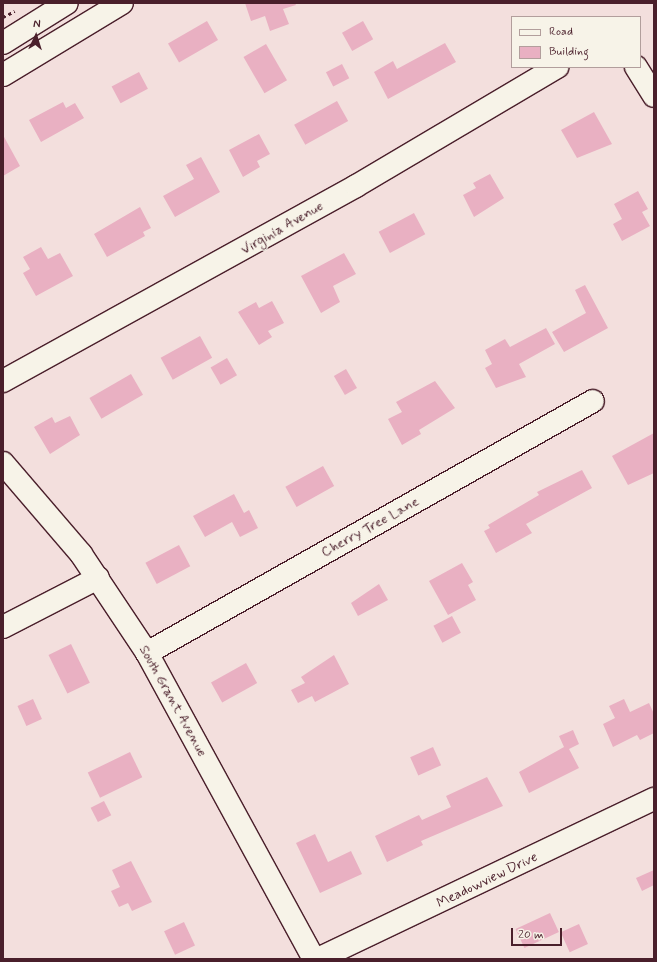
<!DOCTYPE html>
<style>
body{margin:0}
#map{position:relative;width:657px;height:962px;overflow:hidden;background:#f3dfdd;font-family:Mynerve,sans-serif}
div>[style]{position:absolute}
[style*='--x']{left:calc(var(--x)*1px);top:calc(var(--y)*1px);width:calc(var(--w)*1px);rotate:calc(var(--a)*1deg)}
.building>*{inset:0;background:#e9b0c2;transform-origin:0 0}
.path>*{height:2.5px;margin-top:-1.25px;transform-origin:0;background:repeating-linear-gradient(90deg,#4a1f2b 0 3px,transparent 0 6px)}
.roads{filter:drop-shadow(1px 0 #4a1f2b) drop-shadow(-1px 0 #4a1f2b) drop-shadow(0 1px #4a1f2b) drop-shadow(0 -1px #4a1f2b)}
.minor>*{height:22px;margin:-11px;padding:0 11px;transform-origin:11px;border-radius:11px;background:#f7f3e8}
.major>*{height:22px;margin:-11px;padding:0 11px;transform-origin:11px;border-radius:11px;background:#f7f3e8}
span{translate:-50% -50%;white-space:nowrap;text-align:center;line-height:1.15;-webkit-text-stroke:3px #f7f3e8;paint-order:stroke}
.street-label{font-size:14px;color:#4a1f2b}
.frame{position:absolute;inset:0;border:4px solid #4a1f2b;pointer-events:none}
.legend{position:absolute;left:511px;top:16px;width:130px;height:52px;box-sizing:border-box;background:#f7f3e8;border:1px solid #b29e9c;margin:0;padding:5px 7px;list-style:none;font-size:12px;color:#4a1f2b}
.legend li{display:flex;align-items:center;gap:8px;height:20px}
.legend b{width:20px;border:1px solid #b29e9c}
.north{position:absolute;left:16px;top:16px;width:40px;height:40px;-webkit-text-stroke:3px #f7f3e8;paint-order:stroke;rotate:4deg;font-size:11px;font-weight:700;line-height:16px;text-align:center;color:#4a1f2b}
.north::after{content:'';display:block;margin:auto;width:14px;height:18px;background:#4a1f2b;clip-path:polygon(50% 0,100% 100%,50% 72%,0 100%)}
.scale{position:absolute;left:511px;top:928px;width:51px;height:18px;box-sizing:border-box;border:2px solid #4a1f2b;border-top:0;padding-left:5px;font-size:12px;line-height:14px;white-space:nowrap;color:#4a1f2b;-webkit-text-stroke:3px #f7f3e8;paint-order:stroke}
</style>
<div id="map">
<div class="building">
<div style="clip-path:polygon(245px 3px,295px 3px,296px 5px,283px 9px,289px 24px,270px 31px,265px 16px,251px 21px)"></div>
<div style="left:207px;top:21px;width:22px;height:45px;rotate:60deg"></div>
<div style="left:363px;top:21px;width:21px;height:24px;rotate:61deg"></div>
<div style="clip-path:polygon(445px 43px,456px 62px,388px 99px,374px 72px,393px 61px,397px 69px)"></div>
<div style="left:266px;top:44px;width:42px;height:26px;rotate:60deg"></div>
<div style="left:342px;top:64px;width:16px;height:18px;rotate:63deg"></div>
<div style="left:139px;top:72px;width:19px;height:31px;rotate:62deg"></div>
<div style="left:337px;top:101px;width:23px;height:49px;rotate:61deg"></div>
<div style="clip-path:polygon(63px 102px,66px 108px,75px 103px,84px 118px,41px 142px,29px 120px)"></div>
<div style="clip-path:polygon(594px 112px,612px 144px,577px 158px,561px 130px)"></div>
<div style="clip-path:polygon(259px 134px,270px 154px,257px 161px,260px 167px,243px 177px,229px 150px)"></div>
<div style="clip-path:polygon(3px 135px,20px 166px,3px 176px)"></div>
<div style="clip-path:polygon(201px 157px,220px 192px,175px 217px,163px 196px,194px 179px,186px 165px)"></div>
<div style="clip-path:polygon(490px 174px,504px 198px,474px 217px,463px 195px,476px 188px,473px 183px)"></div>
<div style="clip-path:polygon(638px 191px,648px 209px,642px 212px,650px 226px,622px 241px,613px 224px,622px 219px,614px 204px)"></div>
<div style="clip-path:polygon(140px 207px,151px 228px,143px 232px,145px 236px,107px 257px,94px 234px)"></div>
<div style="left:414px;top:213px;width:24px;height:40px;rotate:62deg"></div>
<div style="clip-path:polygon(41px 247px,48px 259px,60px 253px,73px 276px,36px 296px,23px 273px,30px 269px,23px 257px)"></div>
<div style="clip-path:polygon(344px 253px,356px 274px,333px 286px,340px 302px,321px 313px,301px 276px)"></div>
<div style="clip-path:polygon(585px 285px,608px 328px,564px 352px,552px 332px,586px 313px,575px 290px)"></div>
<div style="clip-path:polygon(272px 301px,284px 323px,268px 331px,272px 337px,259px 345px,238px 312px,256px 302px,259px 308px)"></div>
<div style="clip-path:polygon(546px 328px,555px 344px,519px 364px,526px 377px,496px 388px,485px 368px,492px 364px,485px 350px,505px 339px,510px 347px)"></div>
<div style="left:200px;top:336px;width:25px;height:45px;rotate:61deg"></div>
<div style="left:227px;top:358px;width:20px;height:19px;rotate:60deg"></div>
<div style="left:346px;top:369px;width:22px;height:14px;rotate:60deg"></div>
<div style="left:131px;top:374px;width:24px;height:48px;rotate:60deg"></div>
<div style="clip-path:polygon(435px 381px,455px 408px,419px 430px,421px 434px,402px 445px,388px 419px,402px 412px,396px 402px)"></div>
<div style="clip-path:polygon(70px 416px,80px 435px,50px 454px,34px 427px,52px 417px,55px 423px)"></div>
<div style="clip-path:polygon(654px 433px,654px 473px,628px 485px,612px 456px)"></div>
<div style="left:323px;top:466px;width:23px;height:43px;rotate:61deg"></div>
<div style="clip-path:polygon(582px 470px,592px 488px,526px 524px,532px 533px,496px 553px,484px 531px,490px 528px,488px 525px,539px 495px,537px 492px)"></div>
<div style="clip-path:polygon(234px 494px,244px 513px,249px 510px,258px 528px,240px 537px,232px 522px,205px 537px,193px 516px)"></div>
<div style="left:179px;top:545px;width:24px;height:38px;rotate:62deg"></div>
<div style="clip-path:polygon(462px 563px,473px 582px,468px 585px,476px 600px,448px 615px,429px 581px)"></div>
<div style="clip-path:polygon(379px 584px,388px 600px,358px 616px,351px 603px)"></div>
<div style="left:452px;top:616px;width:19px;height:21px;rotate:62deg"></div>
<div style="left:71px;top:644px;width:43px;height:25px;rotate:64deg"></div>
<div style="clip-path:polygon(334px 655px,349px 684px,315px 702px,312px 696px,298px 703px,291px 690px,305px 683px,301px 677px)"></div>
<div style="left:246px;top:663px;width:23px;height:40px;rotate:61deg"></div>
<div style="left:33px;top:699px;width:22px;height:17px;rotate:66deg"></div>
<div style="clip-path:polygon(624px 699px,630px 712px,649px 703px,654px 714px,654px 733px,640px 740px,637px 735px,613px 747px,603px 724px,615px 718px,609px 706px)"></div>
<div style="clip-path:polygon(573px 730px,579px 744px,569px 749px,579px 768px,529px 793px,519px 772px,564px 747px,559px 736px)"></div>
<div style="left:433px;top:747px;width:20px;height:25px;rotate:66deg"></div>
<div style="left:130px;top:752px;width:28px;height:47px;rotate:64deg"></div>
<div style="clip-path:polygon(487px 777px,503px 806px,421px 841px,423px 845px,387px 862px,375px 836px,419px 815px,422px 820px,451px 807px,446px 796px)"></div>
<div style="left:104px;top:801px;width:16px;height:15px;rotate:63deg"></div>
<div style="clip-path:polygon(315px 834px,328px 862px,351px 851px,362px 874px,320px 893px,296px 843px)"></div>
<div style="clip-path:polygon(131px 861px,152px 902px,132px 911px,128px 903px,119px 907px,111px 891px,120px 887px,112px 870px)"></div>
<div style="clip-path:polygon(654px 870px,654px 885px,642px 891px,636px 878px)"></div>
<div style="left:550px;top:913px;width:21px;height:38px;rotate:65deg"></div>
<div style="left:184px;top:922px;width:26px;height:22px;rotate:65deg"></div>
<div style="left:579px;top:924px;width:22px;height:20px;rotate:66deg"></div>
</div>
<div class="path">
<div style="--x:3;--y:17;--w:13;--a:-27"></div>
</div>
<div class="roads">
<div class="minor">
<div style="--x:636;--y:67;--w:34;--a:58"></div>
<div style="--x:3;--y:381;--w:403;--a:-28.9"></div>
<div style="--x:356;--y:186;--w:234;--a:-30.6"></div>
<div style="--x:3;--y:463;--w:120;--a:49.4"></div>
<div style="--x:81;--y:554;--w:119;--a:56.3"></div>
<div style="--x:147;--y:653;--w:349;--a:61.4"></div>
<div style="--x:3;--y:627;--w:107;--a:-27.3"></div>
<div style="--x:147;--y:653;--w:512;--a:-29.47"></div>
<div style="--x:318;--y:959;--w:372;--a:-25.5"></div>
</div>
<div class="major">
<div style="--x:3;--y:43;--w:75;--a:-32"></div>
<div style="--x:3;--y:75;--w:139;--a:-31.2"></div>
</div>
</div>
<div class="street-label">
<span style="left:282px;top:228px;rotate:-30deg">Virginia Avenue</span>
<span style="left:370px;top:527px;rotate:-29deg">Cherry Tree Lane</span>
<span style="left:173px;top:701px;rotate:61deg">South Grant Avenue</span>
<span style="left:487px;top:880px;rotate:-26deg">Meadowview Drive</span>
</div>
<div class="frame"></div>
<ul class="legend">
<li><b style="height:5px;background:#f7f3e8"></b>Road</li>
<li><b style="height:11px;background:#e9b0c2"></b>Building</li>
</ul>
<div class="north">N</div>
<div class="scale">20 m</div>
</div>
